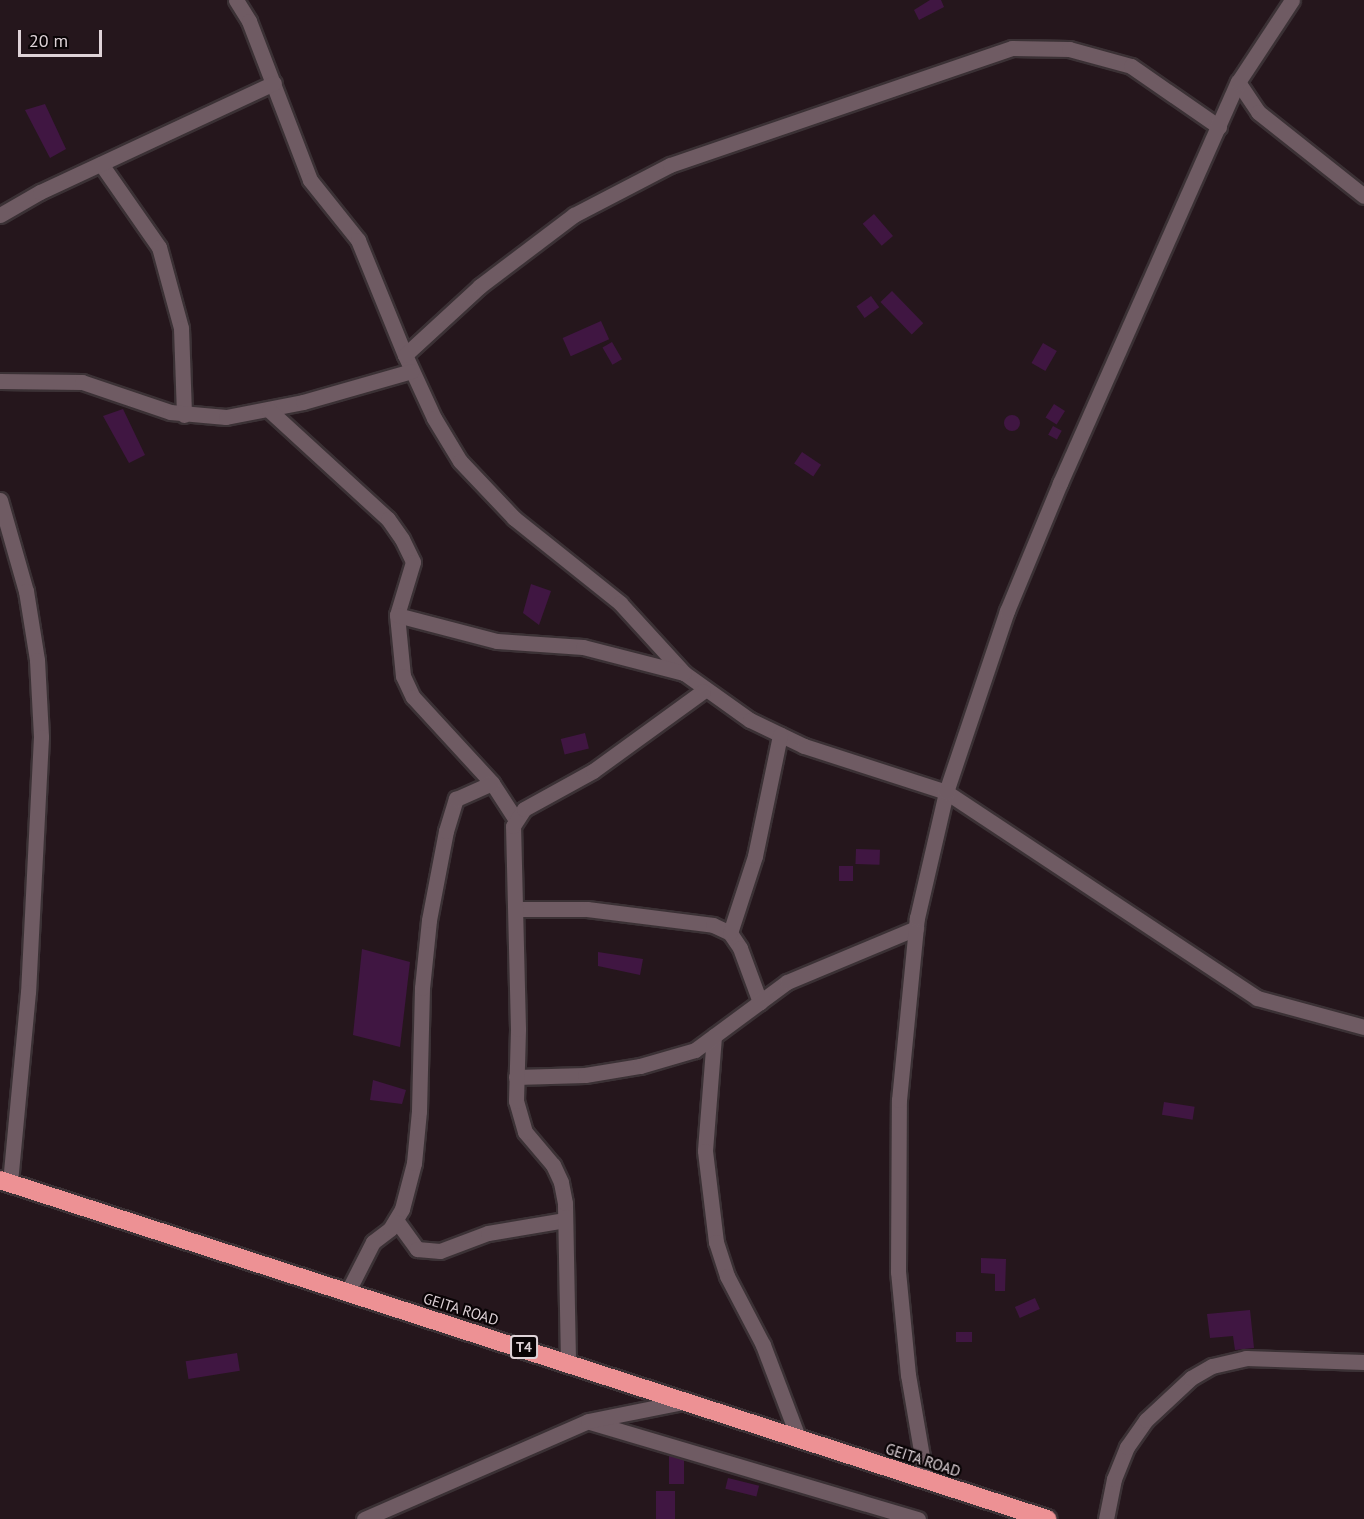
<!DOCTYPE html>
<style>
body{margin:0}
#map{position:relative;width:1364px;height:1519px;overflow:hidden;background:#25161c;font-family:"PT Sans",sans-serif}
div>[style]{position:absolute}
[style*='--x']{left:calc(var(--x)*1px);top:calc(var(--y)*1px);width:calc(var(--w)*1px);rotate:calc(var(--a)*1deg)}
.building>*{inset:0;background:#401642;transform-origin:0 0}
.round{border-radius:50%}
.roads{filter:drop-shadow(2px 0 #3b3135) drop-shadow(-2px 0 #3b3135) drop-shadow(0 2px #3b3135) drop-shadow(0 -2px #3b3135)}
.minor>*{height:15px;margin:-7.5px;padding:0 7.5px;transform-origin:7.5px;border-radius:7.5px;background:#6f5b63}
.highway>*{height:18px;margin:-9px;padding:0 9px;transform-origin:9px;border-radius:9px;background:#ed9194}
span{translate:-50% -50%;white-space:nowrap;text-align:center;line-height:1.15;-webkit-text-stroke:4.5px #0a0406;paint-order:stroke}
.shield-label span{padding:2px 4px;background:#0a0406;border:2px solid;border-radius:4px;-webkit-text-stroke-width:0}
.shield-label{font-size:14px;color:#dfd3d8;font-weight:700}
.street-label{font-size:15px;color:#dfd3d8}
.scale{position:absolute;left:18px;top:30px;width:84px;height:27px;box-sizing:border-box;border:3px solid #dfd3d8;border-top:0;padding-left:8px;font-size:18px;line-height:21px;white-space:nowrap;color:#dfd3d8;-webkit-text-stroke:4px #0a0406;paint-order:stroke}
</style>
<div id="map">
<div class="building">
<div style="clip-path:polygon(930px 0,941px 0,944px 7px,919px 20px,914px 10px)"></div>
<div style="clip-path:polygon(45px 104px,66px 149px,50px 158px,25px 110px)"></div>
<div style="left:874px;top:214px;width:29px;height:15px;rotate:49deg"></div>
<div style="left:892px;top:291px;width:45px;height:16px;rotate:46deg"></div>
<div style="left:871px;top:296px;width:14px;height:18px;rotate:54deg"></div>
<div style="left:601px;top:321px;width:20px;height:42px;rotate:66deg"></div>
<div style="left:612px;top:342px;width:20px;height:11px;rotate:60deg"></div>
<div style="left:1043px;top:343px;width:16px;height:23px;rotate:30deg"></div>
<div style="left:1054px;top:404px;width:13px;height:16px;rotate:32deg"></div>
<div style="clip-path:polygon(123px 409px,145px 455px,129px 463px,103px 416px)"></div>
<div class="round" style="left:1004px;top:415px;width:16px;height:16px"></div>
<div style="left:1053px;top:426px;width:10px;height:10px;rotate:29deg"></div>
<div style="left:802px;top:452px;width:23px;height:14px;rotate:34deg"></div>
<div style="clip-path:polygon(531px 584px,551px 591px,539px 625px,523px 613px)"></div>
<div style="left:585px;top:733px;width:16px;height:25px;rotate:76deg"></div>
<div style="left:856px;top:849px;width:24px;height:15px;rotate:2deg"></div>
<div style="left:839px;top:866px;width:14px;height:15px"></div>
<div style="clip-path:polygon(362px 949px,410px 962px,400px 1047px,353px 1035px)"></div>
<div style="clip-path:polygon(598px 952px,643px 959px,640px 975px,598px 966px)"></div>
<div style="clip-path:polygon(373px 1080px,406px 1090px,402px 1104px,370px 1100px)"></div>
<div style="left:1164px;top:1102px;width:31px;height:13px;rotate:9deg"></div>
<div style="clip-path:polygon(981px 1258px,1006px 1259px,1005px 1291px,995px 1291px,995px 1274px,981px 1273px)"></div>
<div style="left:1035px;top:1298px;width:12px;height:22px;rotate:66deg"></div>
<div style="clip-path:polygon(1250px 1310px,1254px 1348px,1235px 1350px,1233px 1336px,1210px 1338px,1207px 1314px)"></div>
<div style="left:956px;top:1332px;width:16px;height:10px"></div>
<div style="left:237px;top:1353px;width:18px;height:52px;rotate:81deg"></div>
<div style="left:669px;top:1454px;width:15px;height:30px"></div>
<div style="left:728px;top:1478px;width:32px;height:11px;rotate:14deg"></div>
<div style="left:656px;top:1491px;width:19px;height:28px"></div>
</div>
<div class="roads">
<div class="minor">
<div style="--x:236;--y:0;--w:25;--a:58"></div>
<div style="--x:249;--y:21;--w:170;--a:69"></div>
<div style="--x:310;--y:180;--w:77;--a:51.3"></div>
<div style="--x:358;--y:240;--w:124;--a:67.8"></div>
<div style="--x:405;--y:355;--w:69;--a:65.3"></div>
<div style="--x:434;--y:418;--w:50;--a:58.8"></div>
<div style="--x:460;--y:461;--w:79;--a:46.5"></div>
<div style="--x:514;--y:518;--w:136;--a:38.7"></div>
<div style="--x:620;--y:603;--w:95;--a:47.6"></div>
<div style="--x:684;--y:673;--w:81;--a:35.5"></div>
<div style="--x:750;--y:720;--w:60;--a:25.7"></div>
<div style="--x:804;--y:746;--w:149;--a:17.9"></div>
<div style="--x:946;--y:792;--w:373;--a:33.5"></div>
<div style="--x:1257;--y:998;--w:111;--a:15.2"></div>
<div style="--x:1238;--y:82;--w:36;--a:56"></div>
<div style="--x:1258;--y:112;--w:135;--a:38.4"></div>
<div style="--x:101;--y:164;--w:101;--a:55.1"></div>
<div style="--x:159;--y:247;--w:84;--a:74.8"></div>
<div style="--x:181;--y:328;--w:87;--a:88"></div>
<div style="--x:0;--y:215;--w:46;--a:-29.9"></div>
<div style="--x:40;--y:192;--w:258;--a:-25"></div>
<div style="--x:405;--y:355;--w:102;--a:-42.6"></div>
<div style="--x:480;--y:286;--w:118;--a:-37.1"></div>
<div style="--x:574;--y:215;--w:108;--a:-27.5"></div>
<div style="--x:670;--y:165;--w:361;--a:-18.9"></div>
<div style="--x:1012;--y:48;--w:57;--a:1"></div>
<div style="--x:1069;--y:49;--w:64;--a:15.3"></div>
<div style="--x:1131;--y:66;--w:107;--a:34.7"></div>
<div style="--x:0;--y:381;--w:82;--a:0.7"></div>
<div style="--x:82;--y:382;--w:93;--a:18.8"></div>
<div style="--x:170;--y:412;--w:56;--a:5.1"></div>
<div style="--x:226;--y:417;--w:78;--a:-11"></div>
<div style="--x:303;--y:402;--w:113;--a:-15.9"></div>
<div style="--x:269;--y:410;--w:161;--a:42.5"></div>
<div style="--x:388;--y:519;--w:24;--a:55"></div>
<div style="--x:402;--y:539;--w:25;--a:64"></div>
<div style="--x:413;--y:562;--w:55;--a:106.8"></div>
<div style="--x:397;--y:615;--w:61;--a:84.4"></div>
<div style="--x:403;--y:676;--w:23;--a:65"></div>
<div style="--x:413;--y:697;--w:117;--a:47.4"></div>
<div style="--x:492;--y:783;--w:44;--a:57"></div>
<div style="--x:0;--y:500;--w:95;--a:74.1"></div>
<div style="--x:26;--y:591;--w:70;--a:80.9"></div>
<div style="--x:37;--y:660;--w:77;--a:87"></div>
<div style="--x:41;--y:737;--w:255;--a:92.9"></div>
<div style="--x:28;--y:992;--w:192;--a:95.4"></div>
<div style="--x:397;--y:615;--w:103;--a:14.6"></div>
<div style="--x:497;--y:641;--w:86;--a:4"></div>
<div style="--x:583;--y:647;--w:104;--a:14.4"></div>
<div style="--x:516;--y:909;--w:71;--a:0"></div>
<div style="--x:587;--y:909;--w:127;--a:7.2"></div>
<div style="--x:713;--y:925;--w:19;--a:25"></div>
<div style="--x:730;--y:933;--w:18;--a:56"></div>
<div style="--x:740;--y:948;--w:58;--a:69.7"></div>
<div style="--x:730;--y:933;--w:81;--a:-72"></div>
<div style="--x:755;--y:856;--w:124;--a:-78.3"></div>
<div style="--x:714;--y:1036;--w:115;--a:94.5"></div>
<div style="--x:705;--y:1151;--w:92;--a:83.1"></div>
<div style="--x:716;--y:1242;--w:36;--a:72"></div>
<div style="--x:727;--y:1276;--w:78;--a:62.4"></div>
<div style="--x:763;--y:1345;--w:98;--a:69.2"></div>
<div style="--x:516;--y:1077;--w:69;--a:-1.7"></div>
<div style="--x:585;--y:1075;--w:56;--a:-9.3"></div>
<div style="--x:640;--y:1066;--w:57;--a:-16.2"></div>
<div style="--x:695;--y:1050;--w:114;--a:-36.5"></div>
<div style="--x:787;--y:982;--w:140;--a:-22.7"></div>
<div style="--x:396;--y:1220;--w:36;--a:54"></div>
<div style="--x:417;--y:1249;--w:23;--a:5"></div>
<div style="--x:440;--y:1251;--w:51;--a:-20.6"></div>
<div style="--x:488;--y:1233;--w:78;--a:-9.6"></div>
<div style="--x:347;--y:1293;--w:57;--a:-63"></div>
<div style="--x:373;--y:1242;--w:21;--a:-37"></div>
<div style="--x:390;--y:1229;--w:23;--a:-59"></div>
<div style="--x:402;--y:1209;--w:48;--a:-75.4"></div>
<div style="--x:414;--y:1163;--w:52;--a:-84.5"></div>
<div style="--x:419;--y:1111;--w:123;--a:-88.6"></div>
<div style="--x:422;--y:988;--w:68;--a:-84.1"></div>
<div style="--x:429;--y:920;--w:91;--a:-79.2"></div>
<div style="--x:446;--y:831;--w:34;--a:-73"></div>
<div style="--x:456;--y:799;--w:39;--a:-24"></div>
<div style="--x:568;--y:1361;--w:158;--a:-91.1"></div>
<div style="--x:565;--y:1203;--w:21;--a:-101"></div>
<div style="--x:561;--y:1182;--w:19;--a:-115"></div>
<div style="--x:553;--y:1165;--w:43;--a:-130.3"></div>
<div style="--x:525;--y:1132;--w:32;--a:-106"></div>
<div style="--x:516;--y:1101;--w:72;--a:-88.4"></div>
<div style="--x:518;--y:1029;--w:203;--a:-91.4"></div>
<div style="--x:513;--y:826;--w:20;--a:-57"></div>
<div style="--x:524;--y:809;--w:79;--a:-28.8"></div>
<div style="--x:593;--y:771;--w:136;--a:-36"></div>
<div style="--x:590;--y:1422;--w:342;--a:16.5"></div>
<div style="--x:926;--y:1480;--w:107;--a:-99.7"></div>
<div style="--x:908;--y:1375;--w:103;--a:-95.5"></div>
<div style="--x:898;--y:1272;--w:172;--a:-89.7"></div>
<div style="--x:899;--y:1100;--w:183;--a:-84.4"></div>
<div style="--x:917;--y:918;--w:129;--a:-77"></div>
<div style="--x:946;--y:792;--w:191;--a:-71.4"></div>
<div style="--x:1007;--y:611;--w:139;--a:-67.5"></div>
<div style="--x:1060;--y:483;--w:439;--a:-66.1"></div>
<div style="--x:1238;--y:82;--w:98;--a:-56.6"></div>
<div style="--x:364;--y:1519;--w:244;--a:-23.6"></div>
<div style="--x:588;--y:1421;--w:101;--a:-11.4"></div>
<div style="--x:1106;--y:1519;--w:41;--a:-78.7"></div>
<div style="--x:1114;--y:1479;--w:35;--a:-68"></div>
<div style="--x:1127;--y:1447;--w:33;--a:-55"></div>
<div style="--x:1146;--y:1420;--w:62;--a:-43"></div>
<div style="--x:1191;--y:1378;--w:24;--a:-30"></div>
<div style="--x:1212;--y:1366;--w:35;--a:-13"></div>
<div style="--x:1246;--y:1358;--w:118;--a:1.9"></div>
</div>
<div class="highway">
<div style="--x:0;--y:1180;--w:1101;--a:17.94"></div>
</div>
</div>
<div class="shield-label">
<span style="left:524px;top:1347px">T4</span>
</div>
<div class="street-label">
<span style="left:461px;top:1309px;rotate:17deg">GEITA ROAD</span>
<span style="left:923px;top:1460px;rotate:18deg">GEITA ROAD</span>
</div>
<div class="scale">20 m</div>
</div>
